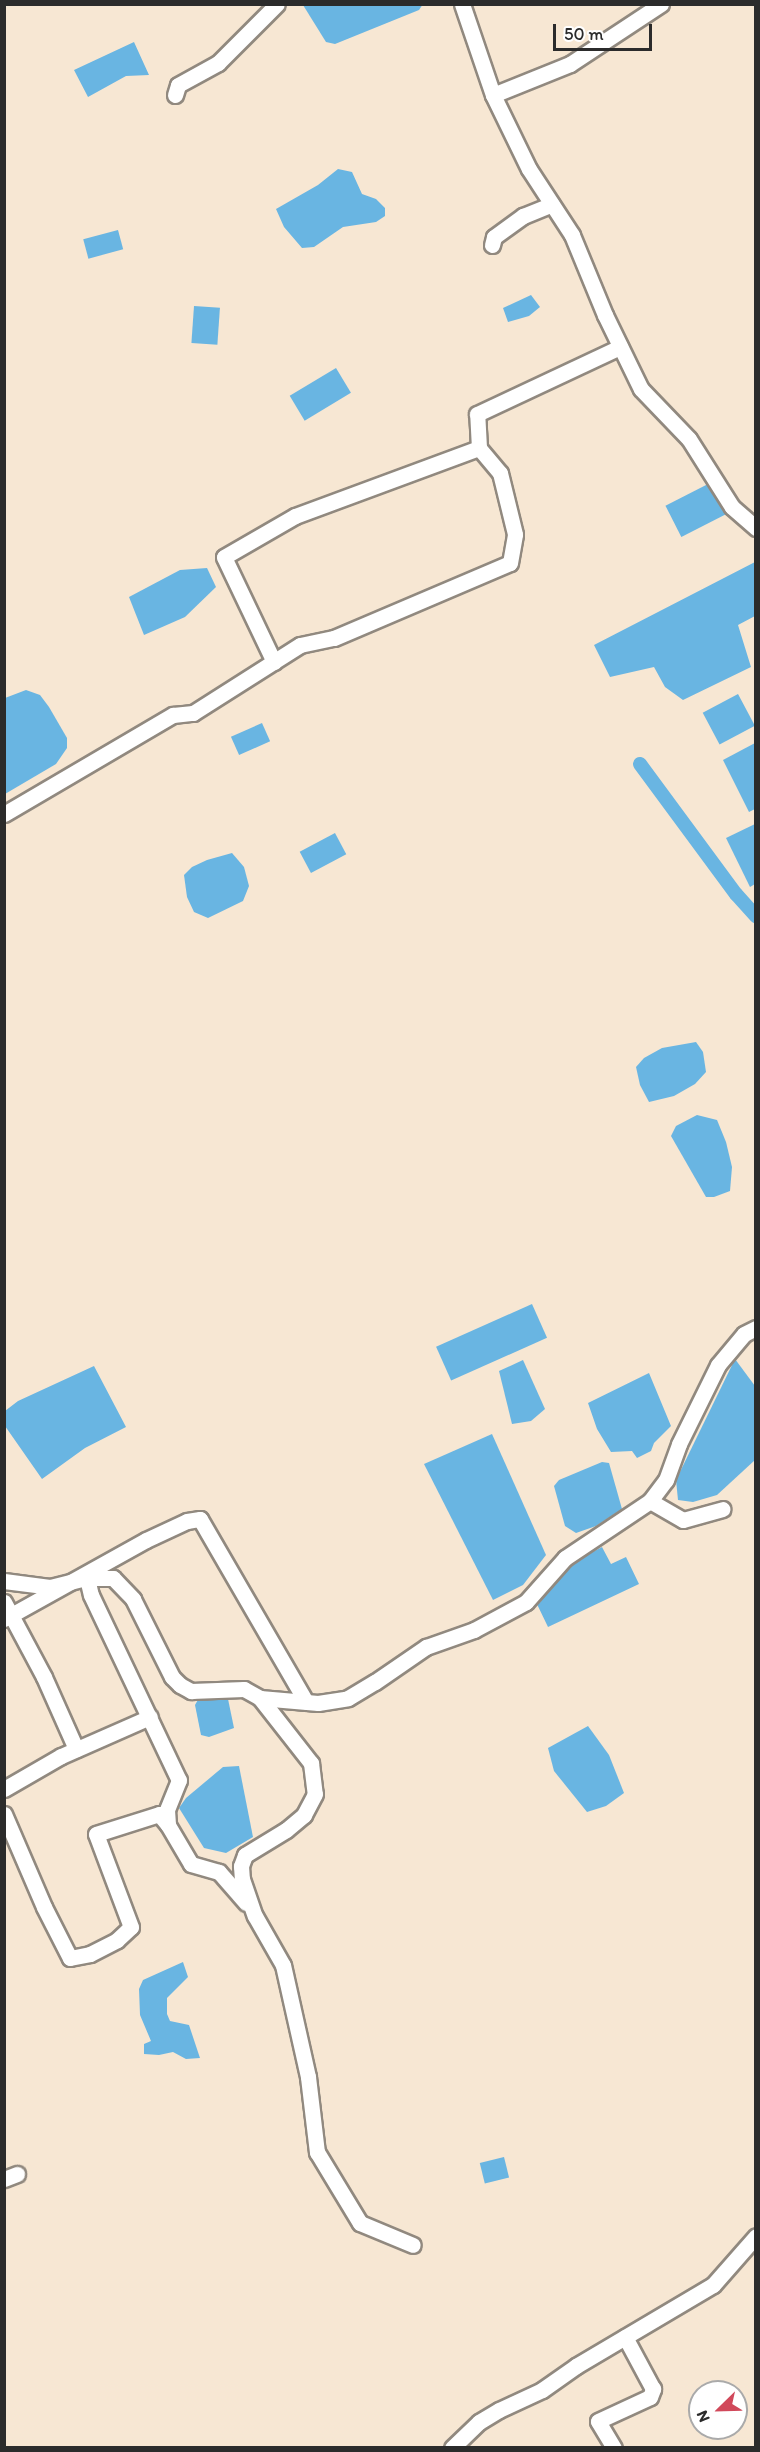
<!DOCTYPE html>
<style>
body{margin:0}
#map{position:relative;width:760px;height:2452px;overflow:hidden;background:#f7e7d3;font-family:Itim,sans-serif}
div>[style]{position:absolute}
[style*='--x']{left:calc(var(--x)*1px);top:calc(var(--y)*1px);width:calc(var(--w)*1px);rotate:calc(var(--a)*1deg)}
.water>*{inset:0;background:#69b5e2;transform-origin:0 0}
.canal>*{height:14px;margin:-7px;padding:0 7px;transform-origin:7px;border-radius:7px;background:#69b5e2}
.roads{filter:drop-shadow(2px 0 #91897f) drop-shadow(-2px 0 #91897f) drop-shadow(0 2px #91897f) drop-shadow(0 -2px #91897f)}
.minor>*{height:15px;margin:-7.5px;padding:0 7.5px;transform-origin:7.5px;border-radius:7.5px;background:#fff}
span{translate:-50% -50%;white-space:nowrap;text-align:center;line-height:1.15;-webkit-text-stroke:5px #fff;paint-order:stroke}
.frame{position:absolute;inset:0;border:6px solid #2b2b2b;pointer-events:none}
.north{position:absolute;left:688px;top:2380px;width:60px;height:60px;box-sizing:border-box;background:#fff;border:2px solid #aaa;border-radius:50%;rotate:247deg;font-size:16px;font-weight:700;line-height:24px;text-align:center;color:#2b2b2b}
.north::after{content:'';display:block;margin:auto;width:21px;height:27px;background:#d1495b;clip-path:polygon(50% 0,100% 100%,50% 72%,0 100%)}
.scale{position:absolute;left:553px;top:24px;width:99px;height:27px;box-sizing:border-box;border:3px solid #2b2b2b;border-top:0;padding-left:8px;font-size:18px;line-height:21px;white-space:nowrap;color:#2b2b2b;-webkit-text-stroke:4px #fff;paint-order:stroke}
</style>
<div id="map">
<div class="water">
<div style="clip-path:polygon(423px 4px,419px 10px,335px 44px,326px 42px,303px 5px)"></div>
<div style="clip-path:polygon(134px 42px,149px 75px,126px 76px,88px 97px,74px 70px)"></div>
<div style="clip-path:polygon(338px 169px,352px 172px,362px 194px,376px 199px,385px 208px,385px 216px,376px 222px,343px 227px,314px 247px,302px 248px,284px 227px,276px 209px,318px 185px)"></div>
<div style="left:118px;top:230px;width:20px;height:36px;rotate:75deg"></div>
<div style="clip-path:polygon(531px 295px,540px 307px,529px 316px,508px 322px,503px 308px)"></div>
<div style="left:194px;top:306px;width:26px;height:37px;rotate:4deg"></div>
<div style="left:336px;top:368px;width:29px;height:54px;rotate:59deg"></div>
<div style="left:710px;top:483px;width:35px;height:50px;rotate:63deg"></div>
<div style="clip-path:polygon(755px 562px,755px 616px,738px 625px,751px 667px,683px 700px,665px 687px,654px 667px,610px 677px,594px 645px)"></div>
<div style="clip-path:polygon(207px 568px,216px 587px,185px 617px,144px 635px,129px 597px,180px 570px)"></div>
<div style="clip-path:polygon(26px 690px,40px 695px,49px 707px,67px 738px,67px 748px,56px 764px,5px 794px,5px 698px)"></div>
<div style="left:738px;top:694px;width:36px;height:40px;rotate:62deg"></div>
<div style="left:262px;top:723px;width:20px;height:34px;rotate:66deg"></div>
<div style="clip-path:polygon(755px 743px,755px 809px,749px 812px,723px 760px)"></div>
<div style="clip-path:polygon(755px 824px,755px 884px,750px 887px,726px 838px)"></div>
<div style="left:335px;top:833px;width:24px;height:40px;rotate:62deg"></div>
<div style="clip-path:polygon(232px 853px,244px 867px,249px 886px,243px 901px,208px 918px,194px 912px,187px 897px,184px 875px,192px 867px,207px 860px)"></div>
<div style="clip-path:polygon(696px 1042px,703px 1052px,706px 1072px,695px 1084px,674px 1096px,649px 1102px,640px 1085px,636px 1067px,644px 1058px,662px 1048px)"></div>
<div style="clip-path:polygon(697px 1115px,717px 1120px,726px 1142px,732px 1167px,730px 1191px,714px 1197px,706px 1197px,671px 1136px,676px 1126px)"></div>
<div style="left:532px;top:1304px;width:37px;height:105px;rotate:66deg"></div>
<div style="clip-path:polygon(735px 1359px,755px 1386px,755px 1460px,717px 1495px,693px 1502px,678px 1500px,676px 1480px)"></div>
<div style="clip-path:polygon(523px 1360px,545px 1409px,531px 1421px,512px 1424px,499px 1371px)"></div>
<div style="clip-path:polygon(94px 1366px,126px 1427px,85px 1448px,42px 1479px,5px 1426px,5px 1411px,18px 1401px)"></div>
<div style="clip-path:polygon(649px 1373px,671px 1426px,654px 1443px,651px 1451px,637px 1458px,632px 1451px,611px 1452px,597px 1429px,588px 1403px)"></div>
<div style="clip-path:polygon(492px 1434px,546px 1555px,523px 1585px,493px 1600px,424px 1464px)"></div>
<div style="clip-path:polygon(602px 1462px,609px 1463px,622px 1509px,596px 1526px,576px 1533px,565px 1526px,554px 1486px,559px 1480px)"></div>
<div style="clip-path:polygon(602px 1547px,611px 1564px,626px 1557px,639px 1584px,548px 1627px,535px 1600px,572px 1563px)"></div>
<div style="clip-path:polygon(209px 1695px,228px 1699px,234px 1728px,209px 1737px,201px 1735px,195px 1705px,200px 1696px)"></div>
<div style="clip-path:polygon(588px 1726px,609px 1755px,624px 1793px,606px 1806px,587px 1812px,554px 1771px,548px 1748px)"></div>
<div style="clip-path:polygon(239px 1766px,253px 1837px,226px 1853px,204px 1848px,179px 1808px,186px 1798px,223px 1767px)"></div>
<div style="clip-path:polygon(183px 1962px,188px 1977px,167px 1998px,167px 2014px,170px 2021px,189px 2025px,200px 2058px,186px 2059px,173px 2052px,159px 2055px,144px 2054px,144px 2044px,151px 2041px,140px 2015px,139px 1989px,143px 1980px)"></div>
<div style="left:504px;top:2157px;width:21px;height:25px;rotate:76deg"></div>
</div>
<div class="canal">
<div style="--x:640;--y:764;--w:162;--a:53.6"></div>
<div style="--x:736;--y:894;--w:30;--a:48"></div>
</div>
<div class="roads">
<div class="minor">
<div style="--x:462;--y:4;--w:96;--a:71.2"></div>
<div style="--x:493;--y:95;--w:82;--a:64.1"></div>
<div style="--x:529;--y:169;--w:79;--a:56.9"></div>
<div style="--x:572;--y:235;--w:87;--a:67.6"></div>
<div style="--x:605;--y:315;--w:82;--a:64.1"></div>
<div style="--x:641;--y:389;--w:69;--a:46.2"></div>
<div style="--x:689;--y:439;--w:80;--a:57.7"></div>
<div style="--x:732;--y:507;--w:32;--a:41"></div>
<div style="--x:175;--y:95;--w:10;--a:-73"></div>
<div style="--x:178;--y:85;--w:46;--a:-28.8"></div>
<div style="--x:218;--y:63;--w:83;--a:-45"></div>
<div style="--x:493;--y:95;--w:83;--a:-21.9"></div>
<div style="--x:570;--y:64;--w:109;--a:-33.4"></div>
<div style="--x:492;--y:245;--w:8;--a:-76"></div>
<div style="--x:494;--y:237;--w:36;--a:-36"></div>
<div style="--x:523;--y:216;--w:31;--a:-22"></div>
<div style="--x:274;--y:662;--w:116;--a:-115.5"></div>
<div style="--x:224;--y:557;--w:82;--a:-30"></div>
<div style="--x:295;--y:516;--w:196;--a:-20.3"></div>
<div style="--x:479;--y:448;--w:34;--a:-93"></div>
<div style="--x:477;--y:414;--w:158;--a:-25.1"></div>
<div style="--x:4;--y:814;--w:196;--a:-30.4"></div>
<div style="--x:173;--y:715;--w:20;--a:-6"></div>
<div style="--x:193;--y:713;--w:127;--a:-32.4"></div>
<div style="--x:300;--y:645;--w:35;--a:-12"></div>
<div style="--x:334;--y:638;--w:191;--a:-23.1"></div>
<div style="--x:510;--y:563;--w:29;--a:-80"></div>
<div style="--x:515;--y:534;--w:63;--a:-103.8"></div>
<div style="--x:500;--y:473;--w:33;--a:-130"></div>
<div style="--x:650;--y:1501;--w:26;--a:-53"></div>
<div style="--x:666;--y:1480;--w:38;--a:-70"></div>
<div style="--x:679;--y:1444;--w:88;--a:-63.7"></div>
<div style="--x:718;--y:1365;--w:40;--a:-50"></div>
<div style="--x:744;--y:1334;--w:13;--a:-27"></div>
<div style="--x:87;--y:1578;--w:17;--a:77"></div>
<div style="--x:91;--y:1595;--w:205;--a:64.6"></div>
<div style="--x:179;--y:1780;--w:32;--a:112"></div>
<div style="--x:167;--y:1810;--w:15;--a:86"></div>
<div style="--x:168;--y:1825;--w:45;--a:59.5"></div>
<div style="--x:191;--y:1864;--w:29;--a:16"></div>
<div style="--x:219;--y:1872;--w:41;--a:48.9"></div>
<div style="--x:4;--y:1581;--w:46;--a:7.4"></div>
<div style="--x:50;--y:1587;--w:38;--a:-14"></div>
<div style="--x:87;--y:1578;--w:26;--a:0"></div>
<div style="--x:113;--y:1578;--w:29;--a:46"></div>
<div style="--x:133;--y:1599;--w:87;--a:63.4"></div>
<div style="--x:172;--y:1677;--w:11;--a:45"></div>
<div style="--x:180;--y:1685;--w:13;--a:29"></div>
<div style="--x:191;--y:1691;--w:53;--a:-2.2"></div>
<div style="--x:244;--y:1689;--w:18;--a:29"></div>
<div style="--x:260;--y:1698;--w:58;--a:4.9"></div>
<div style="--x:318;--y:1703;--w:30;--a:-9"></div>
<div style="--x:348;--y:1698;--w:31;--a:-31"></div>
<div style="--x:375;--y:1682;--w:62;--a:-34.5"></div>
<div style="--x:426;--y:1647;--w:51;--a:-19.5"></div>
<div style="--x:474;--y:1630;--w:59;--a:-28.3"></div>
<div style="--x:526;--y:1602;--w:59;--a:-48.4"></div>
<div style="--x:565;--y:1558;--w:102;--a:-33.8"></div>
<div style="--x:650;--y:1501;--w:38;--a:30"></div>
<div style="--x:683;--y:1520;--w:41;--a:-15.4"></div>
<div style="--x:4;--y:1602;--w:85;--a:61.9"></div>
<div style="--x:44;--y:1677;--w:79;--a:66"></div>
<div style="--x:4;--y:1619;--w:162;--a:-29.1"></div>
<div style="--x:146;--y:1540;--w:45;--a:-24.9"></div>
<div style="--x:187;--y:1521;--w:13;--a:-9"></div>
<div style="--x:200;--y:1519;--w:211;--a:59.9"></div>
<div style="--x:260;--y:1698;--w:83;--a:51.9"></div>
<div style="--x:311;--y:1763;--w:31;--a:83"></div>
<div style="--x:315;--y:1794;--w:24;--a:118"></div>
<div style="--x:304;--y:1815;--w:23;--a:140"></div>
<div style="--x:286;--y:1830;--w:48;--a:148.6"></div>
<div style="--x:245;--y:1855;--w:12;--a:110"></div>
<div style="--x:241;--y:1866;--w:13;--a:86"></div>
<div style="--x:242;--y:1879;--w:39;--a:71"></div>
<div style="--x:255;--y:1916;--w:56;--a:60.3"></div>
<div style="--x:283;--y:1965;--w:115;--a:77.4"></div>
<div style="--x:308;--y:2077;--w:76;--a:83.2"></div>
<div style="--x:317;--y:2152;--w:83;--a:58.8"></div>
<div style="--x:360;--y:2223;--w:57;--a:22.5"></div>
<div style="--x:4;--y:1789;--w:66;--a:-30.1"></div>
<div style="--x:61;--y:1756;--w:97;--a:-23.7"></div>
<div style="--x:4;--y:1814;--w:101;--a:66.7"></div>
<div style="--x:44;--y:1907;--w:57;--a:63"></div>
<div style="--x:70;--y:1958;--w:20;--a:-11"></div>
<div style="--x:90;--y:1954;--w:30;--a:-27"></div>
<div style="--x:117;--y:1940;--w:19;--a:-43"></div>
<div style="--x:131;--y:1927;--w:99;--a:-110.6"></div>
<div style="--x:96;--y:1834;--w:66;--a:-17.6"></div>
<div style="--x:159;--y:1814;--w:14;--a:51"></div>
<div style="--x:4;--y:2179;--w:14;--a:-21"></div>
<div style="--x:452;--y:2448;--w:37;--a:-44"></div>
<div style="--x:479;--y:2422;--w:23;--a:-31"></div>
<div style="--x:499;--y:2410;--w:47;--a:-24.9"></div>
<div style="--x:542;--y:2390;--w:42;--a:-35.2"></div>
<div style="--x:576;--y:2366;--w:159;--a:-30.6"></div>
<div style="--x:713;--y:2285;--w:65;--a:-48.7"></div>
<div style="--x:614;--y:2448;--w:31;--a:-121"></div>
<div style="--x:598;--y:2421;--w:57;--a:-24.8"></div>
<div style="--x:650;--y:2397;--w:9;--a:-69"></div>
<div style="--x:653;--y:2389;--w:59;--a:-118.3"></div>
</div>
</div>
<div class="frame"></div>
<div class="north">N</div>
<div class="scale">50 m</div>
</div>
